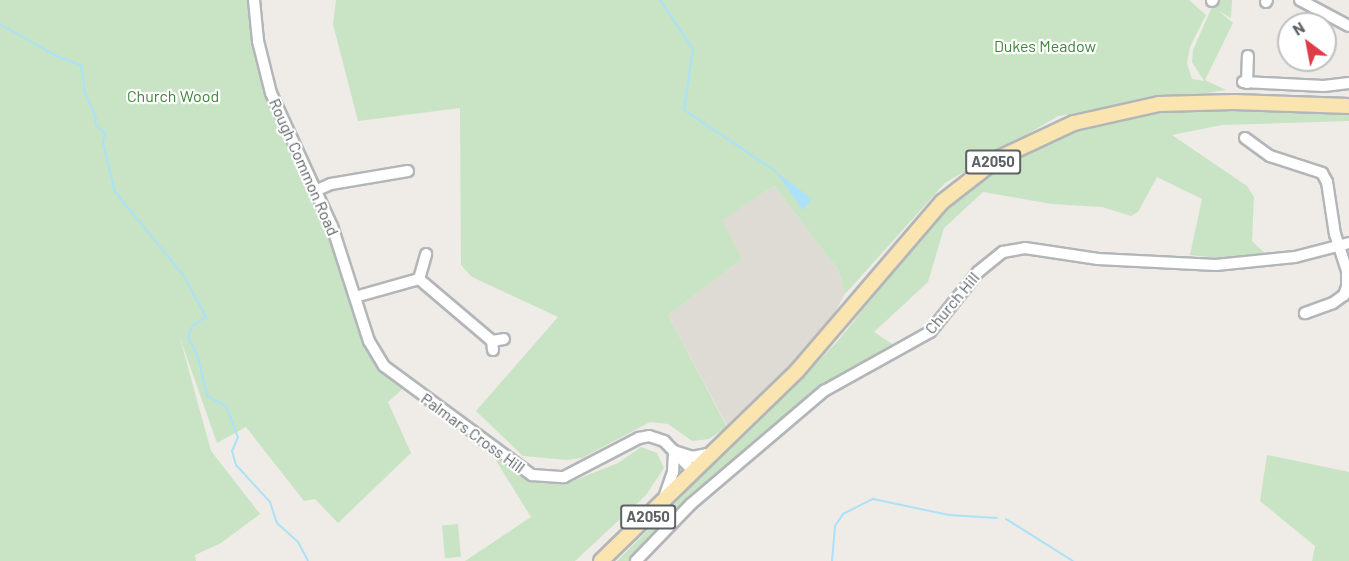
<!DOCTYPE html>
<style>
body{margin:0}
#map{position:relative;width:1349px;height:561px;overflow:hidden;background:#efebe6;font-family:Barlow,sans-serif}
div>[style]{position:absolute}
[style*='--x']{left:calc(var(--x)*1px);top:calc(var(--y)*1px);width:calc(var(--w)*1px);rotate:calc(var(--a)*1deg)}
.education>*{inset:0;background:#dedbd4}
.green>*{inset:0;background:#c8e4c4;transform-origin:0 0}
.water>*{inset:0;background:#abe2f9}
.stream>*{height:2px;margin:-1px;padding:0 1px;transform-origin:1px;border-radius:1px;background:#abe2f9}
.roads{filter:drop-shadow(2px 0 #b3b6b9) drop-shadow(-2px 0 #b3b6b9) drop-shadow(0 2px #b3b6b9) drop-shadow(0 -2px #b3b6b9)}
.minor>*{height:10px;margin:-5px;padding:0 5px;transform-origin:5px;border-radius:5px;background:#fff}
.major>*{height:14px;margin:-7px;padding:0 7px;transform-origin:7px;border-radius:7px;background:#fae4b0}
span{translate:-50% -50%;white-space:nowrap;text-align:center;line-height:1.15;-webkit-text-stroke:4.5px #fff;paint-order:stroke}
.shield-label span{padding:2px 4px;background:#fff;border:2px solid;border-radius:4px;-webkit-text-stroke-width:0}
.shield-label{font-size:15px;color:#5d6265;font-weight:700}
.park-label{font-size:16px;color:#42853c}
.street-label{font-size:16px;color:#5d6265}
.north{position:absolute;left:1277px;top:12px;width:60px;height:60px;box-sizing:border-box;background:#fff;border:2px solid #bec0c1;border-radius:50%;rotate:328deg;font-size:16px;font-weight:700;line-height:24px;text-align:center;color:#5d6265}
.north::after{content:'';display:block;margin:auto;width:21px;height:27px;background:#de3c46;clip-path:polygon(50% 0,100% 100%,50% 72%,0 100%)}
</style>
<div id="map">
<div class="education">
<div style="clip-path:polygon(774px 186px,839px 271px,845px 294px,831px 319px,730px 431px,668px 315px,742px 259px,721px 220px)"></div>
</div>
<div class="green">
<div style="clip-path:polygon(0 0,254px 0,266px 74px,332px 226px,369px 341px,406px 386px,388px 402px,411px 453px,338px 523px,315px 499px,304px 501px,246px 427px,217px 443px,180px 338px,211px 451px,260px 514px,221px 543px,195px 555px,196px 561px,0 561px)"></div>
<div style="clip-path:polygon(336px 0,1189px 0,1206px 15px,1190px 47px,1187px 63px,1192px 79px,1204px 81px,1192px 62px,1193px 50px,1215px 0,1232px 0,1231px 18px,1219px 11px,1233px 23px,1205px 80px,1226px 90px,1058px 116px,945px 183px,845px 294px,839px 271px,774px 186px,722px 220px,742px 259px,668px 315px,727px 427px,709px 439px,692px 441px,668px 424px,650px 422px,582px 458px,567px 460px,523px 456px,476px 411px,558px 317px,472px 277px,461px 265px,460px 108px,358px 121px,333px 24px)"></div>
<div style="clip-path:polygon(1273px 107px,1349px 113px,1349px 121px,1222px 125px,1172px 135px,1247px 186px,1254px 197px,1252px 241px,1266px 254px,1217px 258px,1190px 255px,1202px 199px,1157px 177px,1138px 212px,1131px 216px,1102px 207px,1052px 204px,983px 192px,944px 228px,928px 282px,874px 332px,897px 347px,818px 387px,709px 481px,632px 561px,617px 561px,837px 342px,933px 222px,994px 168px,1060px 133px,1135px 114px)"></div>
<div style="clip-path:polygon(641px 447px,657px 453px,664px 468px,646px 495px,575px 561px,465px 561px,531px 517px,495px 459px,542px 483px,573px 481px,618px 463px)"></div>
<div style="clip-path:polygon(1267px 455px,1349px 472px,1349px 561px,1312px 561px,1315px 546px,1260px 501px)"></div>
<div style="left:458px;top:524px;width:33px;height:16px;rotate:85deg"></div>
</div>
<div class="water">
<div style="clip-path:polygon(775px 171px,812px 199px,803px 210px)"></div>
</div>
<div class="stream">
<div style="--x:660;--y:0;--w:59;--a:56"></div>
<div style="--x:693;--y:49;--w:62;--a:98.4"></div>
<div style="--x:684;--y:110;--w:110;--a:33.8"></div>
<div style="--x:0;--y:24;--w:64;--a:29.7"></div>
<div style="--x:56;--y:56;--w:27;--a:20"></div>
<div style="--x:81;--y:65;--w:28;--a:82"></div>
<div style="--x:85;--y:93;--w:27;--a:66"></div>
<div style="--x:96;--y:118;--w:6;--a:99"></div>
<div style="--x:95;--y:124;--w:13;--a:42"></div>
<div style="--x:105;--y:133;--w:10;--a:101"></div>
<div style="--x:103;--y:143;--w:50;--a:76.2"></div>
<div style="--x:115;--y:192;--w:109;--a:50.6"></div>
<div style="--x:184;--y:276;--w:47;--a:61.8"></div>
<div style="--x:206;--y:317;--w:15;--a:148"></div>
<div style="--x:193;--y:325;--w:12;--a:114"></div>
<div style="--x:188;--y:336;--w:23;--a:65"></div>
<div style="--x:198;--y:357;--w:40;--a:77"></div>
<div style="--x:207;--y:396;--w:21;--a:28"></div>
<div style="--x:226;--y:406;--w:33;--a:69"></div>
<div style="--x:238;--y:437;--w:15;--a:113"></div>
<div style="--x:232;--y:451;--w:15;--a:74"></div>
<div style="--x:236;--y:465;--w:50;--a:47.4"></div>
<div style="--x:270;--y:502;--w:22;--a:72"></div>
<div style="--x:277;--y:523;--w:28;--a:42"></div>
<div style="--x:298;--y:542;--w:21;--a:62"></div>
<div style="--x:1006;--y:519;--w:79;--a:32.1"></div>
<div style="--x:832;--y:561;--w:35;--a:-85"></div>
<div style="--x:835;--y:526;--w:14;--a:-56"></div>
<div style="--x:843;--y:514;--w:34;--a:-27"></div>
<div style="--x:873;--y:499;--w:78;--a:11.9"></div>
<div style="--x:949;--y:515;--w:48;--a:3.6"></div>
</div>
<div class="roads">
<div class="minor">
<div style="--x:254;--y:0;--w:41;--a:84.4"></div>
<div style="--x:258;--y:41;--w:54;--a:76"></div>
<div style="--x:271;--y:93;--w:146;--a:65.4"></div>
<div style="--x:332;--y:226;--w:121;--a:72.2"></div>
<div style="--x:369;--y:341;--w:29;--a:59"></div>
<div style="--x:384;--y:366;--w:184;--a:36.4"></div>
<div style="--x:532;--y:475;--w:32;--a:4"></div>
<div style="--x:564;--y:477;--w:85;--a:-27.5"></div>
<div style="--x:639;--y:438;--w:10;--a:-11"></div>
<div style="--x:649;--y:436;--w:16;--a:18"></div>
<div style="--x:664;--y:441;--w:43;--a:45.9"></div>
<div style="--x:1300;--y:0;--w:55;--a:28"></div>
<div style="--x:1212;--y:1;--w:1;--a:-45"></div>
<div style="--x:1266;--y:2;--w:2;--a:-63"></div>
<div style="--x:1243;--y:82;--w:81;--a:2.8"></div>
<div style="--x:1324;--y:86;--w:25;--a:-7"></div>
<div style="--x:1247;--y:83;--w:27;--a:-88"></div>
<div style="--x:1245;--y:138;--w:31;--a:36"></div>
<div style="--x:1270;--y:156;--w:55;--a:18.1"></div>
<div style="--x:1322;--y:173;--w:10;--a:61"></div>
<div style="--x:1327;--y:182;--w:53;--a:81.3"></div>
<div style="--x:1335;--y:234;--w:40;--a:72"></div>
<div style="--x:1347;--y:272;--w:15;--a:90"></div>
<div style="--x:1347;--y:287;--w:9;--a:111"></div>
<div style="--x:1344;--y:295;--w:14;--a:144"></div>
<div style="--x:1333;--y:303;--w:30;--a:160"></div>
<div style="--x:315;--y:191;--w:17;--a:-24"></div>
<div style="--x:331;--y:184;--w:78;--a:-9.6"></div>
<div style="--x:419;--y:279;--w:26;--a:-74"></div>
<div style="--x:355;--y:297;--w:66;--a:-15.7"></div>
<div style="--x:419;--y:279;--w:96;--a:40.3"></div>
<div style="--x:493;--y:350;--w:9;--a:-96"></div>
<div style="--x:492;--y:341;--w:12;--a:-9"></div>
<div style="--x:664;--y:498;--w:28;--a:-71"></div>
<div style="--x:673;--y:472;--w:21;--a:-87"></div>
<div style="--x:674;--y:451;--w:19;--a:18"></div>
<div style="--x:692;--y:457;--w:21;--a:-11"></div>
<div style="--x:636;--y:561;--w:79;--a:-46"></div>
<div style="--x:691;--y:504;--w:175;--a:-40.4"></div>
<div style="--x:824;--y:391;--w:121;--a:-29.1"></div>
<div style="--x:930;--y:332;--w:77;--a:-51.3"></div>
<div style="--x:978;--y:272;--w:32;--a:-39"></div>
<div style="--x:1003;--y:252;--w:22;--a:-10"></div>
<div style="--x:1025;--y:248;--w:74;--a:8.6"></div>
<div style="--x:1098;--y:259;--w:118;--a:2.9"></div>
<div style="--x:1216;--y:265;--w:79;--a:-5.8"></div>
<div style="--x:1295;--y:257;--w:56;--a:-14.5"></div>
</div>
<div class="major">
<div style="--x:601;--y:561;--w:273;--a:-44.1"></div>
<div style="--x:797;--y:371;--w:223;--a:-49.4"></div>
<div style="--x:942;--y:202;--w:70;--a:-38"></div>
<div style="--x:997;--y:159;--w:85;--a:-25.1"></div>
<div style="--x:1074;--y:123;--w:87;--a:-12.6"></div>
<div style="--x:1159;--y:104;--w:75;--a:-1.5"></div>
<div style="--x:1234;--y:102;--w:115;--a:2"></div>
</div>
</div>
<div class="shield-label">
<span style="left:993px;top:162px">A2050</span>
<span style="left:648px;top:517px">A2050</span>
</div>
<div class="park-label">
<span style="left:1045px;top:46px">Dukes Meadow</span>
<span style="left:173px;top:96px">Church Wood</span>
</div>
<div class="street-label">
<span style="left:304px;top:167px;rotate:66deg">Rough Common Road</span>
<span style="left:952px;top:303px;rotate:-50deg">Church Hill</span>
<span style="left:473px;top:433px;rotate:36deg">Palmars Cross Hill</span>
</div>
<div class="north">N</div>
</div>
